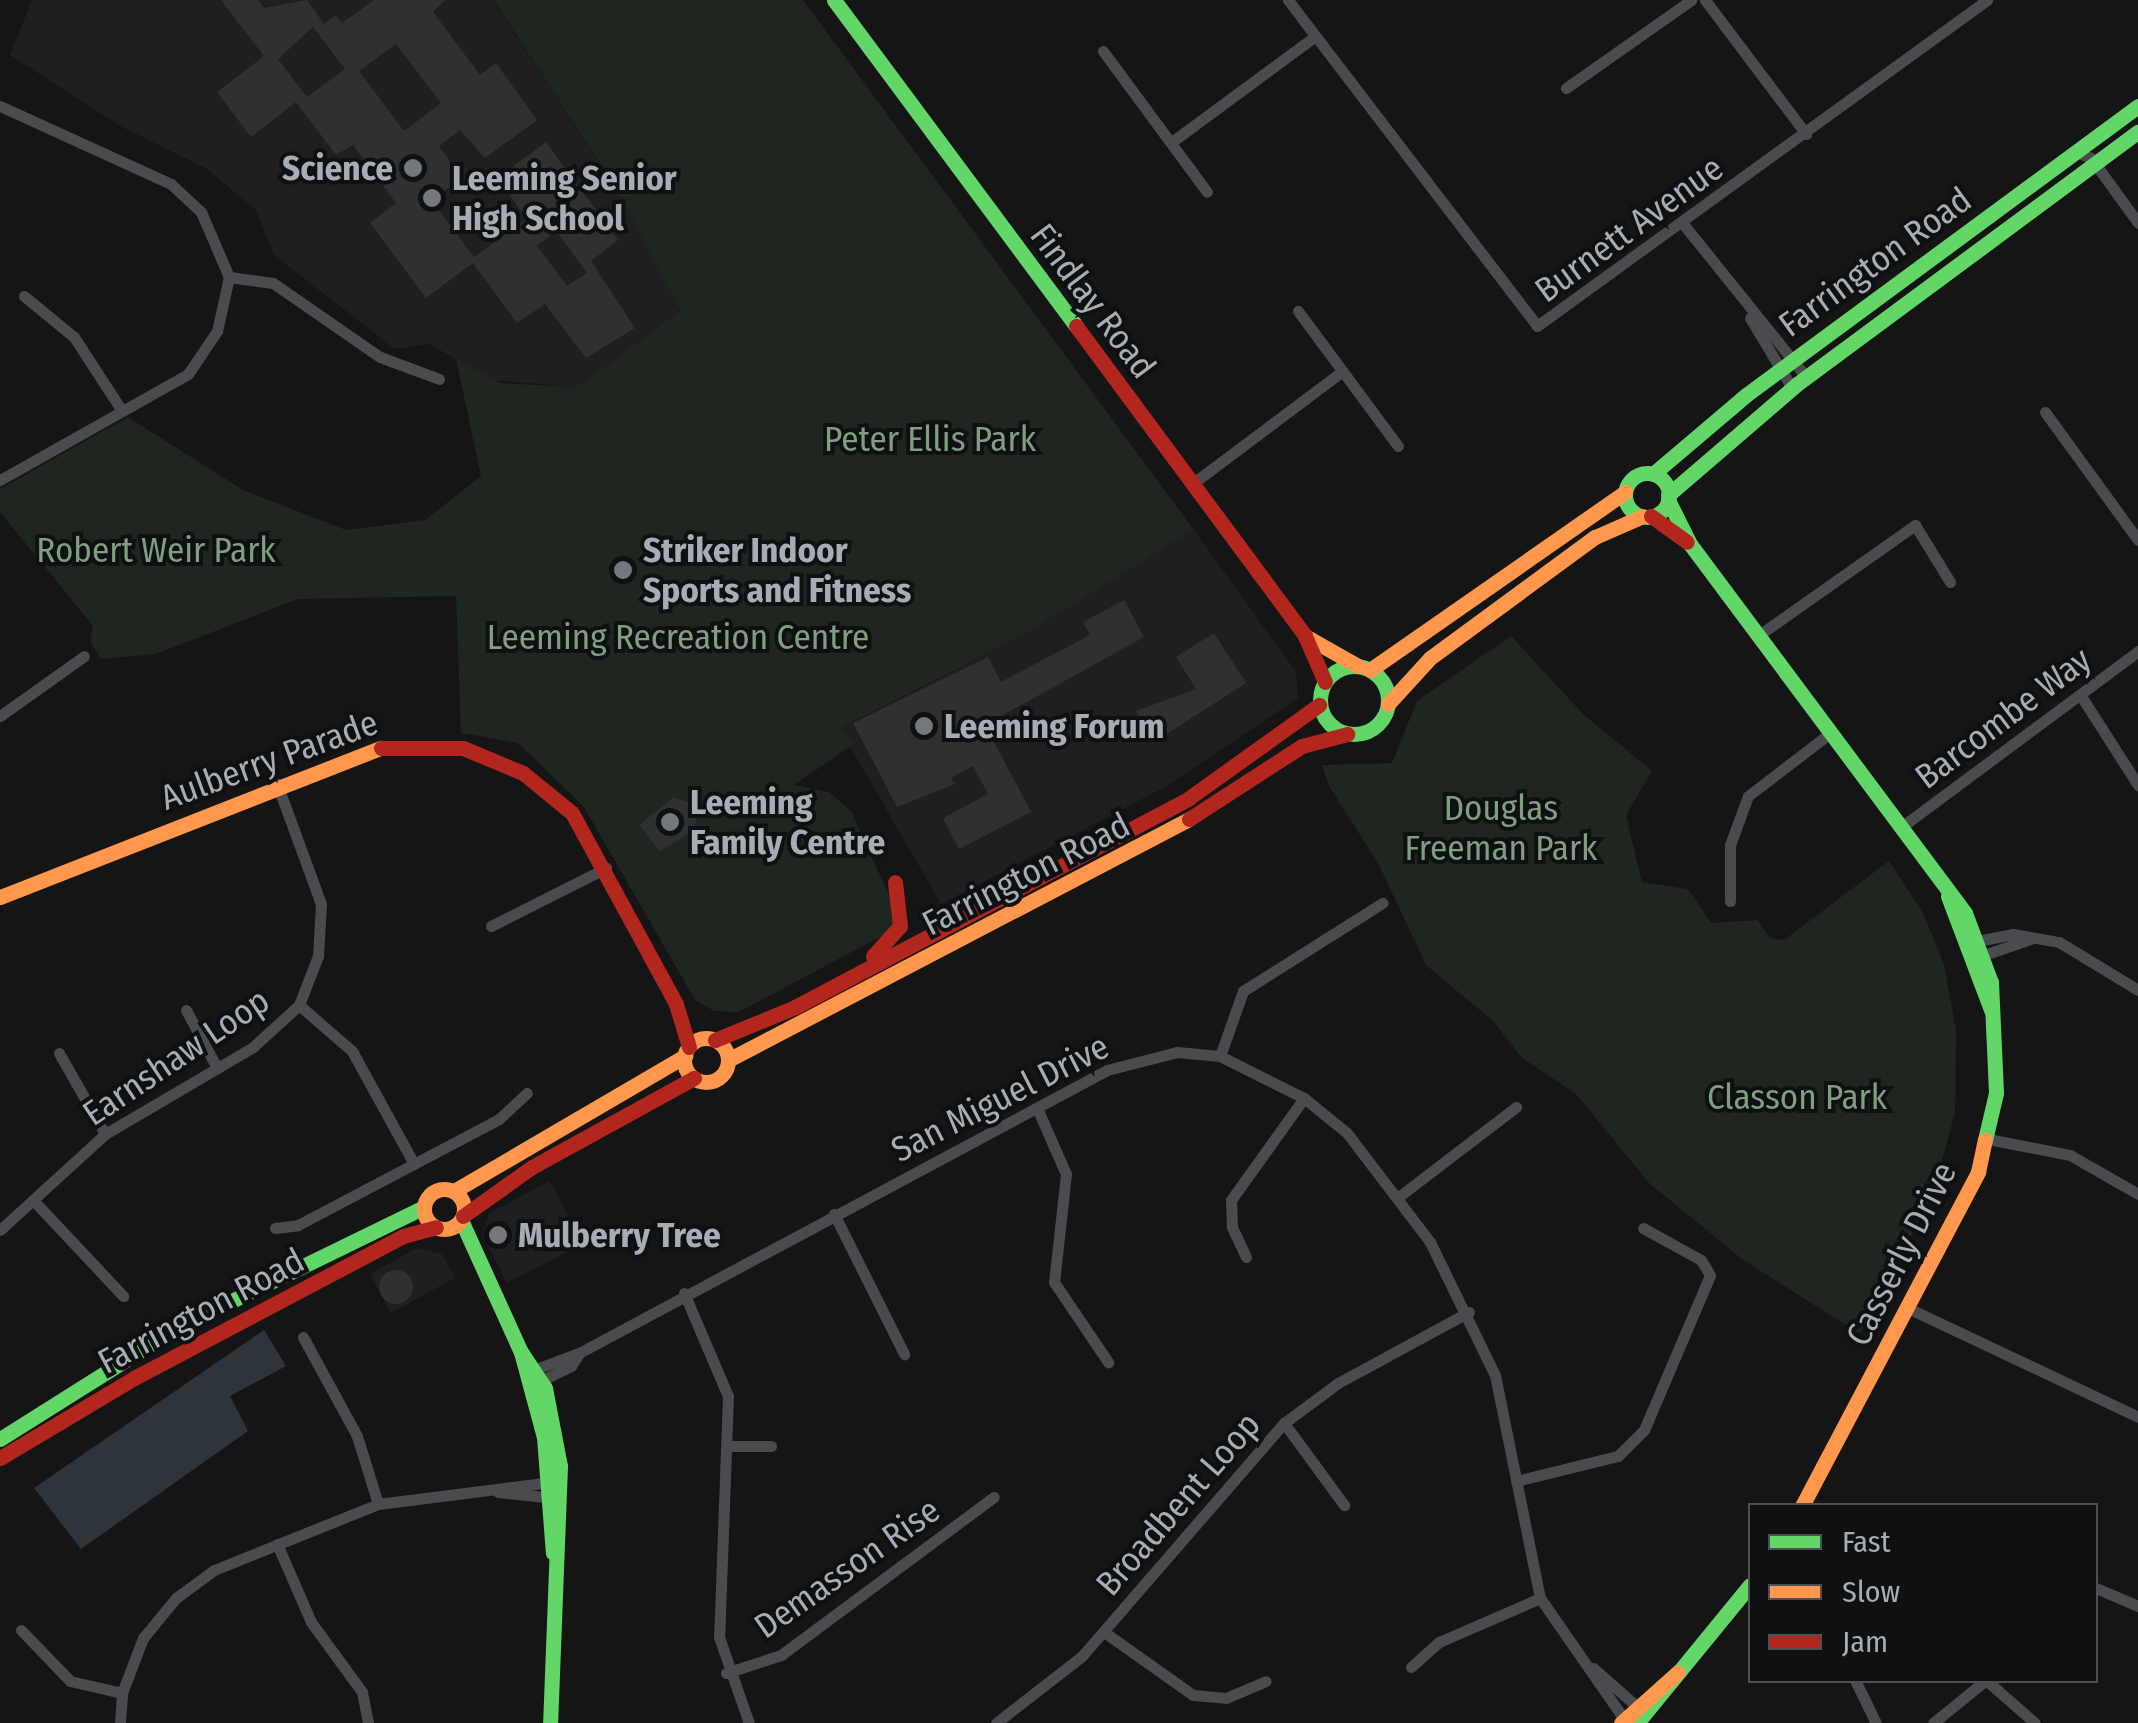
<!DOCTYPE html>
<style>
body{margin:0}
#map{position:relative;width:2138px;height:1723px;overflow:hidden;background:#151515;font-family:"Fira Sans Condensed",sans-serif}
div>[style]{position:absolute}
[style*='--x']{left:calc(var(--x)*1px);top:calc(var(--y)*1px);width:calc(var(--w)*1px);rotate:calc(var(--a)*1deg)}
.built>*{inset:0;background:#1f1f21}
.green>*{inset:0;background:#1f251f}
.water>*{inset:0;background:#2d353a}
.building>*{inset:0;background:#2f3030}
.round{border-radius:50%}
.street>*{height:11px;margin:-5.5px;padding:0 5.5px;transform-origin:5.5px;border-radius:5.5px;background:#4a4b4e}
.fast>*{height:15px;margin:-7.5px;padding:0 7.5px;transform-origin:7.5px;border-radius:7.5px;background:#63d668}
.fast>.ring{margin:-7.5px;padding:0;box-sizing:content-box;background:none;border:15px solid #63d668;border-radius:50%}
.slow>*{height:15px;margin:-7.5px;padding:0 7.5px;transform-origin:7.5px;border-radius:7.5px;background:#ff974d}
.slow>.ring{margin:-7.5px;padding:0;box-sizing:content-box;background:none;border:15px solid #ff974d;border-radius:50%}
.jam>*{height:15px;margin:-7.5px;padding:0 7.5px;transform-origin:7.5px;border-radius:7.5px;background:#b3261e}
.dots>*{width:28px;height:28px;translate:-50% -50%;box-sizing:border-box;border:5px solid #0f1011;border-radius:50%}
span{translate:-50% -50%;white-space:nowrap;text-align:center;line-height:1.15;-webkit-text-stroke:8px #0f1011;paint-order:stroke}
.poi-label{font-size:35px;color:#a7adb5;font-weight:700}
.right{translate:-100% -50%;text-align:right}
.left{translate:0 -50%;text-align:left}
.street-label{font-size:35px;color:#a7adb5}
.park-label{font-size:35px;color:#809e80}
.legend{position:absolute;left:1748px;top:1503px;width:350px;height:180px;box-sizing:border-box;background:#0f1011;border:2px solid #4c4f53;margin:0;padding:12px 18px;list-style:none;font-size:30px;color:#a7adb5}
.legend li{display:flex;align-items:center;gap:20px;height:50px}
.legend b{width:50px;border:2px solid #4c4f53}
</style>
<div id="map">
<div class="built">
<div style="clip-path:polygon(32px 0,492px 0,617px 189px,680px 311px,576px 387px,490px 380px,430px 344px,395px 349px,274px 255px,256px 210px,207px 169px,122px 127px,10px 55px)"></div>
<div style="clip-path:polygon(1194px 530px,1296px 672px,1298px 698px,1167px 786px,941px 904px,840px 729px,1031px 631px)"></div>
<div style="clip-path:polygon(550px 1181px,583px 1244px,507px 1283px,482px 1233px,489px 1213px)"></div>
<div style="clip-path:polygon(417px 1248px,442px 1254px,455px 1278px,391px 1313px,370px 1274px)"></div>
</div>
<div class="green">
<div style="clip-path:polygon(493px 0,803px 0,1194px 530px,1031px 631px,841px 728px,855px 743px,794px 785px,829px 792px,851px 811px,897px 913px,889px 932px,739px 1012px,714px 1011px,695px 1000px,584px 807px,518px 743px,461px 733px,456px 596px,298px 599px,156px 654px,101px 659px,90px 641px,93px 626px,0 512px,0 489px,128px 417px,243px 490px,346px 530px,425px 520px,481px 476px,456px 359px,500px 383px,576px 387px,680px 311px,617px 189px)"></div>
<div style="clip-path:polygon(1511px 636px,1583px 714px,1652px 771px,1626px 815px,1642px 882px,1688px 889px,1711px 923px,1758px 920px,1770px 938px,1784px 940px,1889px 861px,1923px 913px,1944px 964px,1956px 1030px,1955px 1113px,1932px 1196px,1860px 1334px,1742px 1259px,1650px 1184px,1576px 1094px,1522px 1058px,1493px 1021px,1426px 965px,1379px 865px,1329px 786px,1322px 765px,1392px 763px,1417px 701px)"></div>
</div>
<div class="water">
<div style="clip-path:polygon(264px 1330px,286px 1366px,230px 1396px,248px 1431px,81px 1549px,34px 1488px)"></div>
</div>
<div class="building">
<div style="clip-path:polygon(evenodd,221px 0,258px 0,264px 8px,307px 0,324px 24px,336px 15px,342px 23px,374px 0,445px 0,433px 12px,480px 75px,496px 63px,537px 120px,485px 158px,460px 130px,439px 146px,462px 177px,432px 201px,474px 257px,527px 219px,497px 178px,546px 142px,618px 240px,591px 261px,635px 328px,586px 358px,545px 304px,517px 323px,473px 263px,426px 298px,370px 223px,396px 203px,353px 145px,336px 155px,296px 102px,251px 137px,217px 92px,264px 56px,221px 0,313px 27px,345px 69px,307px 97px,278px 59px,313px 27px,221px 0,396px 44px,441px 103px,404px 131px,359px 71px,396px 44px,221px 0,556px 231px,587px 273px,567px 286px,537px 246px,556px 231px)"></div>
<div style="clip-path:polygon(1124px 600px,1144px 637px,996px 719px,991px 736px,1031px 812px,959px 849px,943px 818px,988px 794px,973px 766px,951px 778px,955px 784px,897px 807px,853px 723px,988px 657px,1001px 682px,1090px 635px,1083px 622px)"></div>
<div style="clip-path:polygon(1214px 633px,1246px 683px,1153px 743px,1136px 711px,1196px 689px,1176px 657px)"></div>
<div style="clip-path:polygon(674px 797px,693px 804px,697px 818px,692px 832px,660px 851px,639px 825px)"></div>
<div class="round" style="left:379px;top:1270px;width:34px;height:34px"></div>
</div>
<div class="street">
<div style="--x:1288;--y:0;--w:410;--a:52.6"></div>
<div style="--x:1537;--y:326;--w:556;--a:-35.92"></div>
<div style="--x:1705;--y:0;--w:168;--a:53"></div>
<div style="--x:1103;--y:51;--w:175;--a:53.6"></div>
<div style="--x:1566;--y:88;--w:153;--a:-35.1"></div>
<div style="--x:0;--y:106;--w:188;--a:24.5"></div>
<div style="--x:171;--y:184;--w:41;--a:43"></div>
<div style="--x:201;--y:212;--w:71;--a:66.7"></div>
<div style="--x:229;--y:277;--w:55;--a:102.5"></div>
<div style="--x:217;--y:331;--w:52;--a:124"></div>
<div style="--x:188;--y:374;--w:216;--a:150.6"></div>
<div style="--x:1173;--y:141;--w:175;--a:-36.4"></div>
<div style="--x:2077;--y:152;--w:15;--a:23"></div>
<div style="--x:2091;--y:158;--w:80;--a:54.1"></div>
<div style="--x:1684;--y:225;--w:195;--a:51.2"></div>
<div style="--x:229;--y:277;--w:44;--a:7.8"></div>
<div style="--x:273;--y:283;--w:130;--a:34.7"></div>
<div style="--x:380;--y:357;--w:63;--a:20.4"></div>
<div style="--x:24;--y:296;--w:65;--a:39.4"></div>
<div style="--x:74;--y:337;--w:88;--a:57"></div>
<div style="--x:1298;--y:311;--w:168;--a:53.5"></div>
<div style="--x:1750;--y:318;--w:82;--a:59"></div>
<div style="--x:2045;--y:412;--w:158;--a:54"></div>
<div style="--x:1192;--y:484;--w:186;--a:-36.9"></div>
<div style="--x:1759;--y:635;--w:191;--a:-35.2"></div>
<div style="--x:1915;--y:525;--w:67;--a:58.4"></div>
<div style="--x:2081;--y:696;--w:106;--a:57.4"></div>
<div style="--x:0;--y:716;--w:103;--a:-35.5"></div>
<div style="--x:1900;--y:828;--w:297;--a:-36.6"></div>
<div style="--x:1730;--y:901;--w:56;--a:-90"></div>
<div style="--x:1730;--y:845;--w:52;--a:-69.8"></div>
<div style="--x:1748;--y:796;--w:103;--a:-37.5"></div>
<div style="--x:491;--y:926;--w:129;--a:-26.8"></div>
<div style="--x:1972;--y:942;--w:42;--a:-11"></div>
<div style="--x:2013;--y:934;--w:47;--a:9.9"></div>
<div style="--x:2059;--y:942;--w:92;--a:31.3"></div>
<div style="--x:1975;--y:958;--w:61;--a:-19"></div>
<div style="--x:299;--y:1005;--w:70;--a:41"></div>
<div style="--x:352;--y:1051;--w:129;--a:61.2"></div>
<div style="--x:186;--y:1010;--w:64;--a:61.8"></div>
<div style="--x:59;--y:1053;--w:93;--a:60.4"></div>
<div style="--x:1220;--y:1056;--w:69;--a:-70.5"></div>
<div style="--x:1243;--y:991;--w:165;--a:-32.3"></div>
<div style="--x:1037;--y:1108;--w:72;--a:66.3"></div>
<div style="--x:1066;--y:1174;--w:109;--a:96.3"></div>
<div style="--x:1054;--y:1282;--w:97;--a:56"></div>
<div style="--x:1988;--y:1139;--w:84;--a:11"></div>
<div style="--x:2070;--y:1155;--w:78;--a:29.8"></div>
<div style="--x:1401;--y:1195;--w:145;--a:-37.4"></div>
<div style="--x:33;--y:1200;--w:132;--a:46.8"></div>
<div style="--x:834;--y:1214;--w:157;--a:63.4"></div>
<div style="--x:275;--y:1228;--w:23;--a:-7"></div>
<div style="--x:298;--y:1225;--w:227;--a:-27.8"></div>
<div style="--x:499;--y:1119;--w:38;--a:-43"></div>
<div style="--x:0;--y:1230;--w:142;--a:-42.4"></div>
<div style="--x:105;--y:1134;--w:172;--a:-30.4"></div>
<div style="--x:253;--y:1047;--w:62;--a:-42.4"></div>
<div style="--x:299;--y:1005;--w:53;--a:-68.8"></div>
<div style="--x:318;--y:956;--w:52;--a:-86.7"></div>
<div style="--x:321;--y:904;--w:128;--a:-110.1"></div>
<div style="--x:1246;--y:1257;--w:33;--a:-115"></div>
<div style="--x:1232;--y:1227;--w:27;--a:-92"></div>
<div style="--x:1231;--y:1200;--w:125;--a:-54.4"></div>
<div style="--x:684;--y:1293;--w:112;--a:66.9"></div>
<div style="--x:728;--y:1396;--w:241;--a:92.1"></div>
<div style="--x:719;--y:1637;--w:91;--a:70.8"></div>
<div style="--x:1910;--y:1309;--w:252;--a:25.3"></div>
<div style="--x:303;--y:1337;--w:113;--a:61.4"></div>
<div style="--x:357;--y:1436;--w:71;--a:72.8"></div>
<div style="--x:528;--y:1372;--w:54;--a:-20.4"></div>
<div style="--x:579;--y:1353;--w:599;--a:-28.19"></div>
<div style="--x:1107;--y:1070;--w:72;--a:-14.4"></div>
<div style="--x:1177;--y:1052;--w:43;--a:5.3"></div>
<div style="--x:1220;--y:1056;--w:94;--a:26.6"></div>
<div style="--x:1304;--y:1098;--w:55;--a:39.1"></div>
<div style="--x:1347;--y:1133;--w:137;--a:52.7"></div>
<div style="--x:1430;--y:1242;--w:148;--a:64"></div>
<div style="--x:1495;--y:1375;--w:227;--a:78.6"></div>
<div style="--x:1540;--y:1598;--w:152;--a:55.2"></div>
<div style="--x:534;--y:1384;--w:41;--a:-25.9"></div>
<div style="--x:571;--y:1366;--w:15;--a:-58"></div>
<div style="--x:1284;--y:1423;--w:102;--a:53.8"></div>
<div style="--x:732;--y:1446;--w:39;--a:0"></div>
<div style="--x:1516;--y:1481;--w:105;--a:-13.8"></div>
<div style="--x:1618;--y:1456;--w:37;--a:-45"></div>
<div style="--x:1644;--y:1430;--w:168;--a:-66.9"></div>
<div style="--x:1710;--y:1275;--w:17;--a:-121"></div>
<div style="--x:1701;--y:1260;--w:66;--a:-151.1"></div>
<div style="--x:498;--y:1492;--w:56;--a:6.1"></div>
<div style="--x:277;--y:1544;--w:85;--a:66.4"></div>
<div style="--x:311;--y:1622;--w:87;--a:53.9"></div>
<div style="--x:362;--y:1692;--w:32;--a:79"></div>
<div style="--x:2096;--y:1588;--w:46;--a:23.2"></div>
<div style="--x:21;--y:1630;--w:71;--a:46.1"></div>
<div style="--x:70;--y:1681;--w:53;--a:13"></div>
<div style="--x:1104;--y:1632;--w:109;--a:35.3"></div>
<div style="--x:1193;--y:1695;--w:33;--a:5"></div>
<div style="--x:1226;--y:1698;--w:43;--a:-23"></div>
<div style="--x:1411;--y:1667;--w:38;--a:-42"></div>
<div style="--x:1439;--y:1642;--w:110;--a:-23.5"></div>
<div style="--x:1593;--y:1668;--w:67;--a:41.3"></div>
<div style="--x:726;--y:1673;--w:58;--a:-18.1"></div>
<div style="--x:781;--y:1655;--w:265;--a:-36.6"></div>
<div style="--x:1855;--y:1680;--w:48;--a:64"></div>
<div style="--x:1986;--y:1680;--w:65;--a:41.3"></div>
<div style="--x:120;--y:1723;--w:30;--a:-86"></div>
<div style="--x:122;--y:1693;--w:59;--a:-69.1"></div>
<div style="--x:143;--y:1638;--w:52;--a:-50.5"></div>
<div style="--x:176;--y:1598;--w:47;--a:-36.4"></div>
<div style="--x:214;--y:1570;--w:177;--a:-21.9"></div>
<div style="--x:378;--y:1504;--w:175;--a:-7.2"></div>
<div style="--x:996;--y:1723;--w:109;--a:-37.9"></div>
<div style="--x:1082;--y:1656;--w:308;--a:-49.1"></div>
<div style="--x:1284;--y:1423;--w:67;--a:-36.5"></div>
<div style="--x:1338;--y:1383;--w:149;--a:-28.5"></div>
<div style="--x:1933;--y:1723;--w:68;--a:-39.1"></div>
</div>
<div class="fast">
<div style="--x:834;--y:0;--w:406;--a:53.4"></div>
<div class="ring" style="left:1625px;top:473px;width:29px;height:29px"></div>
<div style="--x:1653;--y:474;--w:122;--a:-40.3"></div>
<div style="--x:1746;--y:395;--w:487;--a:-36.4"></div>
<div style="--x:1668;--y:495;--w:170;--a:-40.7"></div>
<div style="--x:1797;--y:384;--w:424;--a:-36.5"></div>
<div style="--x:1668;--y:500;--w:49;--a:63.4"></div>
<div style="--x:1690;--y:544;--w:460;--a:53.3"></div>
<div style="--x:1965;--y:913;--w:74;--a:69.4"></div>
<div style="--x:1991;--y:982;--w:111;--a:87.4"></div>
<div style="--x:1996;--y:1093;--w:48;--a:103.2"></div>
<div class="ring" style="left:1320px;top:666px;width:53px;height:53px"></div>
<div style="--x:1948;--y:896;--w:122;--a:69.3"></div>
<div style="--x:461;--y:1220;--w:145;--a:65.6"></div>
<div style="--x:521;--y:1352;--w:88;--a:74.9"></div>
<div style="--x:544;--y:1437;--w:116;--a:85.6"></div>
<div style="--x:521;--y:1352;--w:43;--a:56.3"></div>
<div style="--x:545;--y:1388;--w:79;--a:79.1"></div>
<div style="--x:560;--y:1466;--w:257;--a:92.2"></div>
<div style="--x:0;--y:1439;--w:208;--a:-32.2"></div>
<div style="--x:176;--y:1328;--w:276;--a:-26"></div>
<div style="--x:1637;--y:1723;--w:178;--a:-50.7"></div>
</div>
<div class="slow">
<div style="--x:1305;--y:636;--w:61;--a:29.5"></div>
<div style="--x:1370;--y:670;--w:311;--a:-34.9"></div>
<div style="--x:1388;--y:704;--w:62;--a:-47.6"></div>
<div style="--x:1430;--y:658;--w:205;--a:-36.3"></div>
<div style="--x:1595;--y:537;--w:52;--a:-23.6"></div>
<div style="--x:0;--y:897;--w:409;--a:-21.4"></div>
<div class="ring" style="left:684px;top:1038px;width:29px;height:29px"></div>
<div style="--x:728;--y:1060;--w:520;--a:-27.6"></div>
<div class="ring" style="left:424px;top:1189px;width:25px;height:25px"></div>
<div style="--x:454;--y:1191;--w:268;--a:-30.3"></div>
<div style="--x:1802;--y:1506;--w:378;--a:-62.2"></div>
<div style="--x:1978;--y:1172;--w:33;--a:-78"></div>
<div style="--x:1621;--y:1723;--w:76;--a:-41.8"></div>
</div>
<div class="jam">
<div style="--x:1076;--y:326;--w:385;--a:53.5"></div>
<div style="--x:1305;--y:636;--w:50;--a:66.5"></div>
<div style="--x:1651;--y:516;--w:44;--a:35.8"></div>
<div style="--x:381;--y:748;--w:82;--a:0"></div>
<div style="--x:463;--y:748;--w:65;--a:22.6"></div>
<div style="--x:523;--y:773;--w:63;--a:39.2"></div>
<div style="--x:572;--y:813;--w:217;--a:61.4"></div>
<div style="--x:676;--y:1004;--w:45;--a:73.2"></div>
<div style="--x:1189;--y:819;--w:135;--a:-32.9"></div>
<div style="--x:1302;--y:746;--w:47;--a:-14.9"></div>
<div style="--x:873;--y:956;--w:40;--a:-48"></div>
<div style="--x:900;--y:926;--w:44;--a:-96.5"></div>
<div style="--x:715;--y:1040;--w:87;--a:-22.4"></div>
<div style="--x:795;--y:1007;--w:446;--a:-27.9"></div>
<div style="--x:1189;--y:798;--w:160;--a:-35.6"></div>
<div style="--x:463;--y:1216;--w:85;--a:-35.4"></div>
<div style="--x:532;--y:1167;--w:185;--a:-28.8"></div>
<div style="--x:0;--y:1458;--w:156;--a:-30.8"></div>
<div style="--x:134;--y:1378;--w:304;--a:-27.8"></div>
<div style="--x:403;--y:1236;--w:34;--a:-15"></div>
</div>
<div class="dots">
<div style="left:413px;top:168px;background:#74787d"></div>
<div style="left:432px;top:198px;background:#74787d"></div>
<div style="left:623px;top:570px;background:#74787d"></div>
<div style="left:924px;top:726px;background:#74787d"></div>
<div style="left:670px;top:822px;background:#74787d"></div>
<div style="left:498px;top:1235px;background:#74787d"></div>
</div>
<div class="poi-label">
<span class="right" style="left:393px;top:168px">Science</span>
<span class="left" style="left:452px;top:198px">Leeming Senior<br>High School</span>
<span class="left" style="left:643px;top:570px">Striker Indoor<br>Sports and Fitness</span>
<span class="left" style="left:944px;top:726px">Leeming Forum</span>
<span class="left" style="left:690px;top:822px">Leeming<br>Family Centre</span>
<span class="left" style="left:518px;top:1235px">Mulberry Tree</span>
</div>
<div class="street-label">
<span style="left:1629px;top:229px;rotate:-36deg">Burnett Avenue</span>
<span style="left:1875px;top:262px;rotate:-36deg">Farrington Road</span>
<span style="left:1093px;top:301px;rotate:53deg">Findlay Road</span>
<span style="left:2003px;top:718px;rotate:-37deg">Barcombe Way</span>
<span style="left:269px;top:760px;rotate:-20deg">Aulberry Parade</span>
<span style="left:1026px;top:874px;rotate:-27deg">Farrington Road</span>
<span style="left:176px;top:1057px;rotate:-34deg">Earnshaw Loop</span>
<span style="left:1000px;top:1098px;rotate:-27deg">San Miguel Drive</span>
<span style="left:1901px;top:1254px;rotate:-63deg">Casserly Drive</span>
<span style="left:201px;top:1311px;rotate:-28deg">Farrington Road</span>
<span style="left:1178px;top:1504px;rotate:-49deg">Broadbent Loop</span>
<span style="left:847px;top:1568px;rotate:-35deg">Demasson Rise</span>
</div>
<div class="park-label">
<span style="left:930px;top:439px">Peter Ellis Park</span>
<span style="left:156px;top:550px">Robert Weir Park</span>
<span style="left:678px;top:637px">Leeming Recreation Centre</span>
<span style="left:1501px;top:828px">Douglas<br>Freeman Park</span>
<span style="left:1797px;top:1097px">Classon Park</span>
</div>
<ul class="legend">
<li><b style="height:12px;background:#63d668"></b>Fast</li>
<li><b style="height:12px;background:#ff974d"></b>Slow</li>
<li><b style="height:12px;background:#b3261e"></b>Jam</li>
</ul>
</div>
